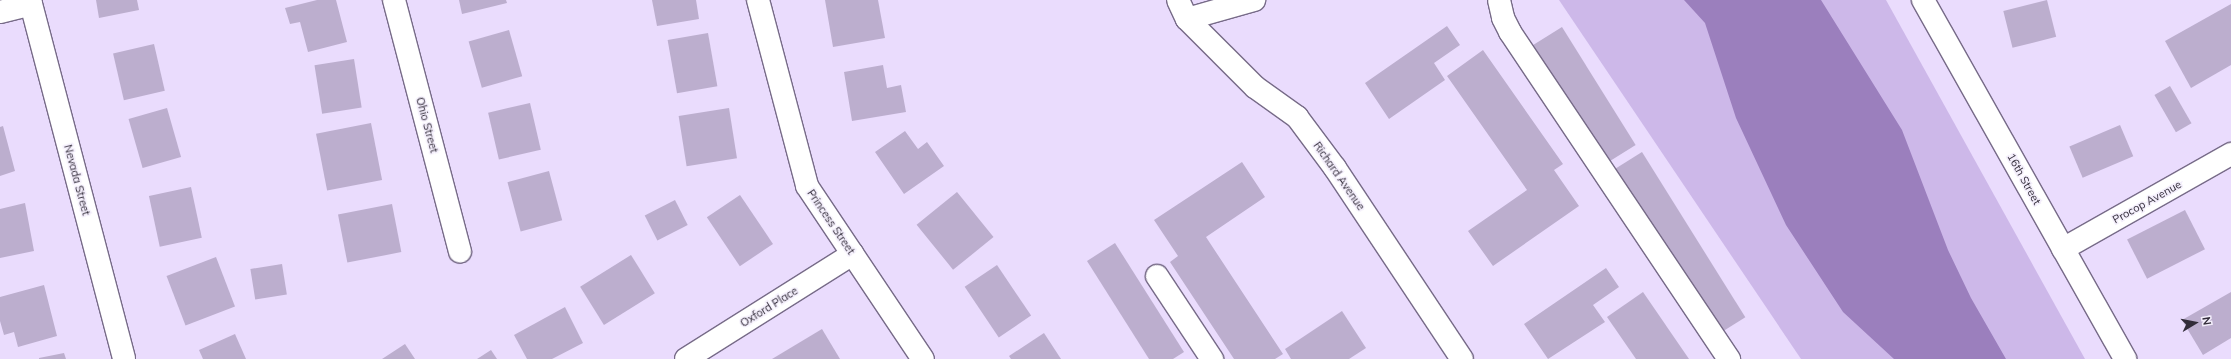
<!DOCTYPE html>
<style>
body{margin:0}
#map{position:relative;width:2231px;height:359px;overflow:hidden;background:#eadcfd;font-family:Mulish,sans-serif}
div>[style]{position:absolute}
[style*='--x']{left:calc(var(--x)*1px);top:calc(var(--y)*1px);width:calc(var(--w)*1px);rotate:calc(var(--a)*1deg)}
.green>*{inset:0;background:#cdb8e9}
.water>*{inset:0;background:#9b7fbd}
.building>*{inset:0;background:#bcaece;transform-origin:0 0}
.roads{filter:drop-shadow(1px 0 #776b88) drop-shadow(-1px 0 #776b88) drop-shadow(0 1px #776b88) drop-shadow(0 -1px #776b88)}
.minor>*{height:22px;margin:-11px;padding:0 11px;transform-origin:11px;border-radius:11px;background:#fff}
span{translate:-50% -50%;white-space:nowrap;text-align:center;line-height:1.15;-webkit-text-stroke:3px #f3eefb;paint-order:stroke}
.street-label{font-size:11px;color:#322c39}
.north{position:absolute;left:2175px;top:303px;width:40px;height:40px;-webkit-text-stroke:3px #f3eefb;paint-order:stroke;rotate:80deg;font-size:11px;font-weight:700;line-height:16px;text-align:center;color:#322c39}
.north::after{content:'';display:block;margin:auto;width:14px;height:18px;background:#322c39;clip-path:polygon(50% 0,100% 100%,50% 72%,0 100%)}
</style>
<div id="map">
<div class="green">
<div style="clip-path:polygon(1559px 0,1886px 0,2085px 359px,1801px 359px)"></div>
</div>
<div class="water">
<div style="clip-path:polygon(1684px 0,1821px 0,1902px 130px,1948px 250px,1971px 298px,2006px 359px,1894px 359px,1843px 312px,1786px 225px,1736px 118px,1705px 23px)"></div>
</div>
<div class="building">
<div style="clip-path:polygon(96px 0,137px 0,139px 10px,99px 18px)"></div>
<div style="clip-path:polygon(317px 0,336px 0,347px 42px,308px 52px,300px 22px,290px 24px,285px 8px)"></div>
<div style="clip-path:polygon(459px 0,506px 0,507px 3px,462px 14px)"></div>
<div style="clip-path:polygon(652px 0,696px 0,699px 19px,657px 26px)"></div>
<div style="clip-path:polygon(825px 0,878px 0,885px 38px,833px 47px)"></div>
<div style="left:2047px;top:0;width:38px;height:45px;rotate:76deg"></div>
<div style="clip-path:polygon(2231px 4px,2231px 65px,2191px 88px,2165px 41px)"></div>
<div style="clip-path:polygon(1447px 26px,1460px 45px,1434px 63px,1445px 80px,1389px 119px,1365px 83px)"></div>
<div style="left:1562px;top:27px;width:139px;height:34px;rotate:58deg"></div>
<div style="left:509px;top:30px;width:48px;height:42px;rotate:74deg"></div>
<div style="left:708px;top:33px;width:54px;height:41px;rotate:80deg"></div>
<div style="left:154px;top:44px;width:48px;height:42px;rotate:77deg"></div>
<div style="clip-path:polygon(1483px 50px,1563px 164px,1554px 170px,1579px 206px,1493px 266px,1468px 231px,1527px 190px,1447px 76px)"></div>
<div style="left:354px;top:59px;width:49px;height:40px;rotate:81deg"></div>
<div style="clip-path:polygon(883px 65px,887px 88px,901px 85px,906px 112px,852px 121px,844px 72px)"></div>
<div style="left:2170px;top:86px;width:43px;height:18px;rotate:60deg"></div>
<div style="left:530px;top:103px;width:48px;height:43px;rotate:77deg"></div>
<div style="left:167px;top:108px;width:51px;height:40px;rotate:74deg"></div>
<div style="left:729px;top:108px;width:51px;height:51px;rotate:81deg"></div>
<div style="left:371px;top:123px;width:58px;height:56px;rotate:79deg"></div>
<div style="left:2120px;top:125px;width:34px;height:55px;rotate:67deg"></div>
<div style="clip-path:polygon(3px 126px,15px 171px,0 176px,0 127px)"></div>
<div style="clip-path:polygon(905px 131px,918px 149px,927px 142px,944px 166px,904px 194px,875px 152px)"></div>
<div style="left:1642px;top:152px;width:195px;height:32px;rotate:58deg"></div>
<div style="clip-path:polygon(1242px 162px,1265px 197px,1206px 237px,1283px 354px,1275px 359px,1234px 359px,1170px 262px,1178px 256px,1154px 220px)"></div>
<div style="left:549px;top:171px;width:51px;height:43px;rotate:75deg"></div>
<div style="left:191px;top:187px;width:52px;height:43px;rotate:78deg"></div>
<div style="left:957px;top:192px;width:58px;height:52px;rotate:51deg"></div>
<div style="left:740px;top:195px;width:59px;height:40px;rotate:56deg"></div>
<div style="left:675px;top:200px;width:28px;height:34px;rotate:63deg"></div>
<div style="clip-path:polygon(25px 203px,34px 251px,0 258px,0 209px)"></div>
<div style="left:392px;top:204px;width:49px;height:55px;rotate:79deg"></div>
<div style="left:2185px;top:210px;width:44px;height:65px;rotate:63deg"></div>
<div style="clip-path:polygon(1115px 243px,1184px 352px,1173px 359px,1149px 359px,1087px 261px)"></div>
<div style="left:631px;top:255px;width:45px;height:60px;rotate:58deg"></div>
<div style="left:216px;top:257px;width:53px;height:53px;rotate:69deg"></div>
<div style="left:282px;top:264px;width:31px;height:32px;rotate:81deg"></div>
<div style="left:997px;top:265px;width:61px;height:39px;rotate:56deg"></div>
<div style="clip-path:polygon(1606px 268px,1619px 287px,1593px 305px,1605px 322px,1548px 359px,1524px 324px)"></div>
<div style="clip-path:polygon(44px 285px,57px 336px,18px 347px,14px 332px,4px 335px,0 321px,0 297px)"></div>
<div style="clip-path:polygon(1643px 292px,1689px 359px,1636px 359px,1607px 317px)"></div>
<div style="clip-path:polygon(2231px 292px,2231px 338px,2203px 355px,2182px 320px)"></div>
<div style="clip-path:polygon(565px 307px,583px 343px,552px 359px,527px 359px,514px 335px)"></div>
<div style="clip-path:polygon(1342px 311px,1366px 348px,1349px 359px,1291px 359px,1285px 349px)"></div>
<div style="clip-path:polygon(822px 329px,840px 359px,772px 359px)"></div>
<div style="clip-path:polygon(1044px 333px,1061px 359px,1011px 359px,1009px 356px)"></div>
<div style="clip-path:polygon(235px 334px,246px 359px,203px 359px,199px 350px)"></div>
<div style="clip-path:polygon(405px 344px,415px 359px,382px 359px)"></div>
<div style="clip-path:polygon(491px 350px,497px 359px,477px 359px)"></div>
<div style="clip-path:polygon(64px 353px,66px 359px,39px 359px,39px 358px)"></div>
</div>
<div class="roads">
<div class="minor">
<div style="--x:30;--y:0;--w:371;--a:75.3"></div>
<div style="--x:394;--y:0;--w:260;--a:75.3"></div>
<div style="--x:758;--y:0;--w:192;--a:75.2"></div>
<div style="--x:807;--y:186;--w:208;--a:56.2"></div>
<div style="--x:1178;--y:0;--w:21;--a:65"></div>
<div style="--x:1187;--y:19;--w:96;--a:45"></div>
<div style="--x:1255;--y:87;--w:52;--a:35.5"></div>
<div style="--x:1297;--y:117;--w:64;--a:53.3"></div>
<div style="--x:1335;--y:168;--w:229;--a:56.4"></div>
<div style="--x:1499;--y:0;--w:18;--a:77"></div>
<div style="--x:1503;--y:18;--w:16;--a:63"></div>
<div style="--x:1510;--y:32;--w:394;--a:56.2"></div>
<div style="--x:1923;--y:0;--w:412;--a:60.6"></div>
<div style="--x:0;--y:12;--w:32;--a:-14"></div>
<div style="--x:1187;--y:19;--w:70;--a:-15.8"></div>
<div style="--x:2063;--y:249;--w:193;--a:-29.5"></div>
<div style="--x:1157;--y:276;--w:100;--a:56.5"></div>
<div style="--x:686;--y:359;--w:197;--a:-32.2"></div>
</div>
</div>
<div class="street-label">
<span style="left:427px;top:125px;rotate:75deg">Ohio Street</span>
<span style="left:1339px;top:176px;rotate:55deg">Richard Avenue</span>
<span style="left:2024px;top:179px;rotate:61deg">16th Street</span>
<span style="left:77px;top:180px;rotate:75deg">Nevada Street</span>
<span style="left:2147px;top:202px;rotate:-29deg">Procop Avenue</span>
<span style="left:831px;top:222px;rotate:56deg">Princess Street</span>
<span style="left:769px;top:307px;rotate:-32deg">Oxford Place</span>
</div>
<div class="north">N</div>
</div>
